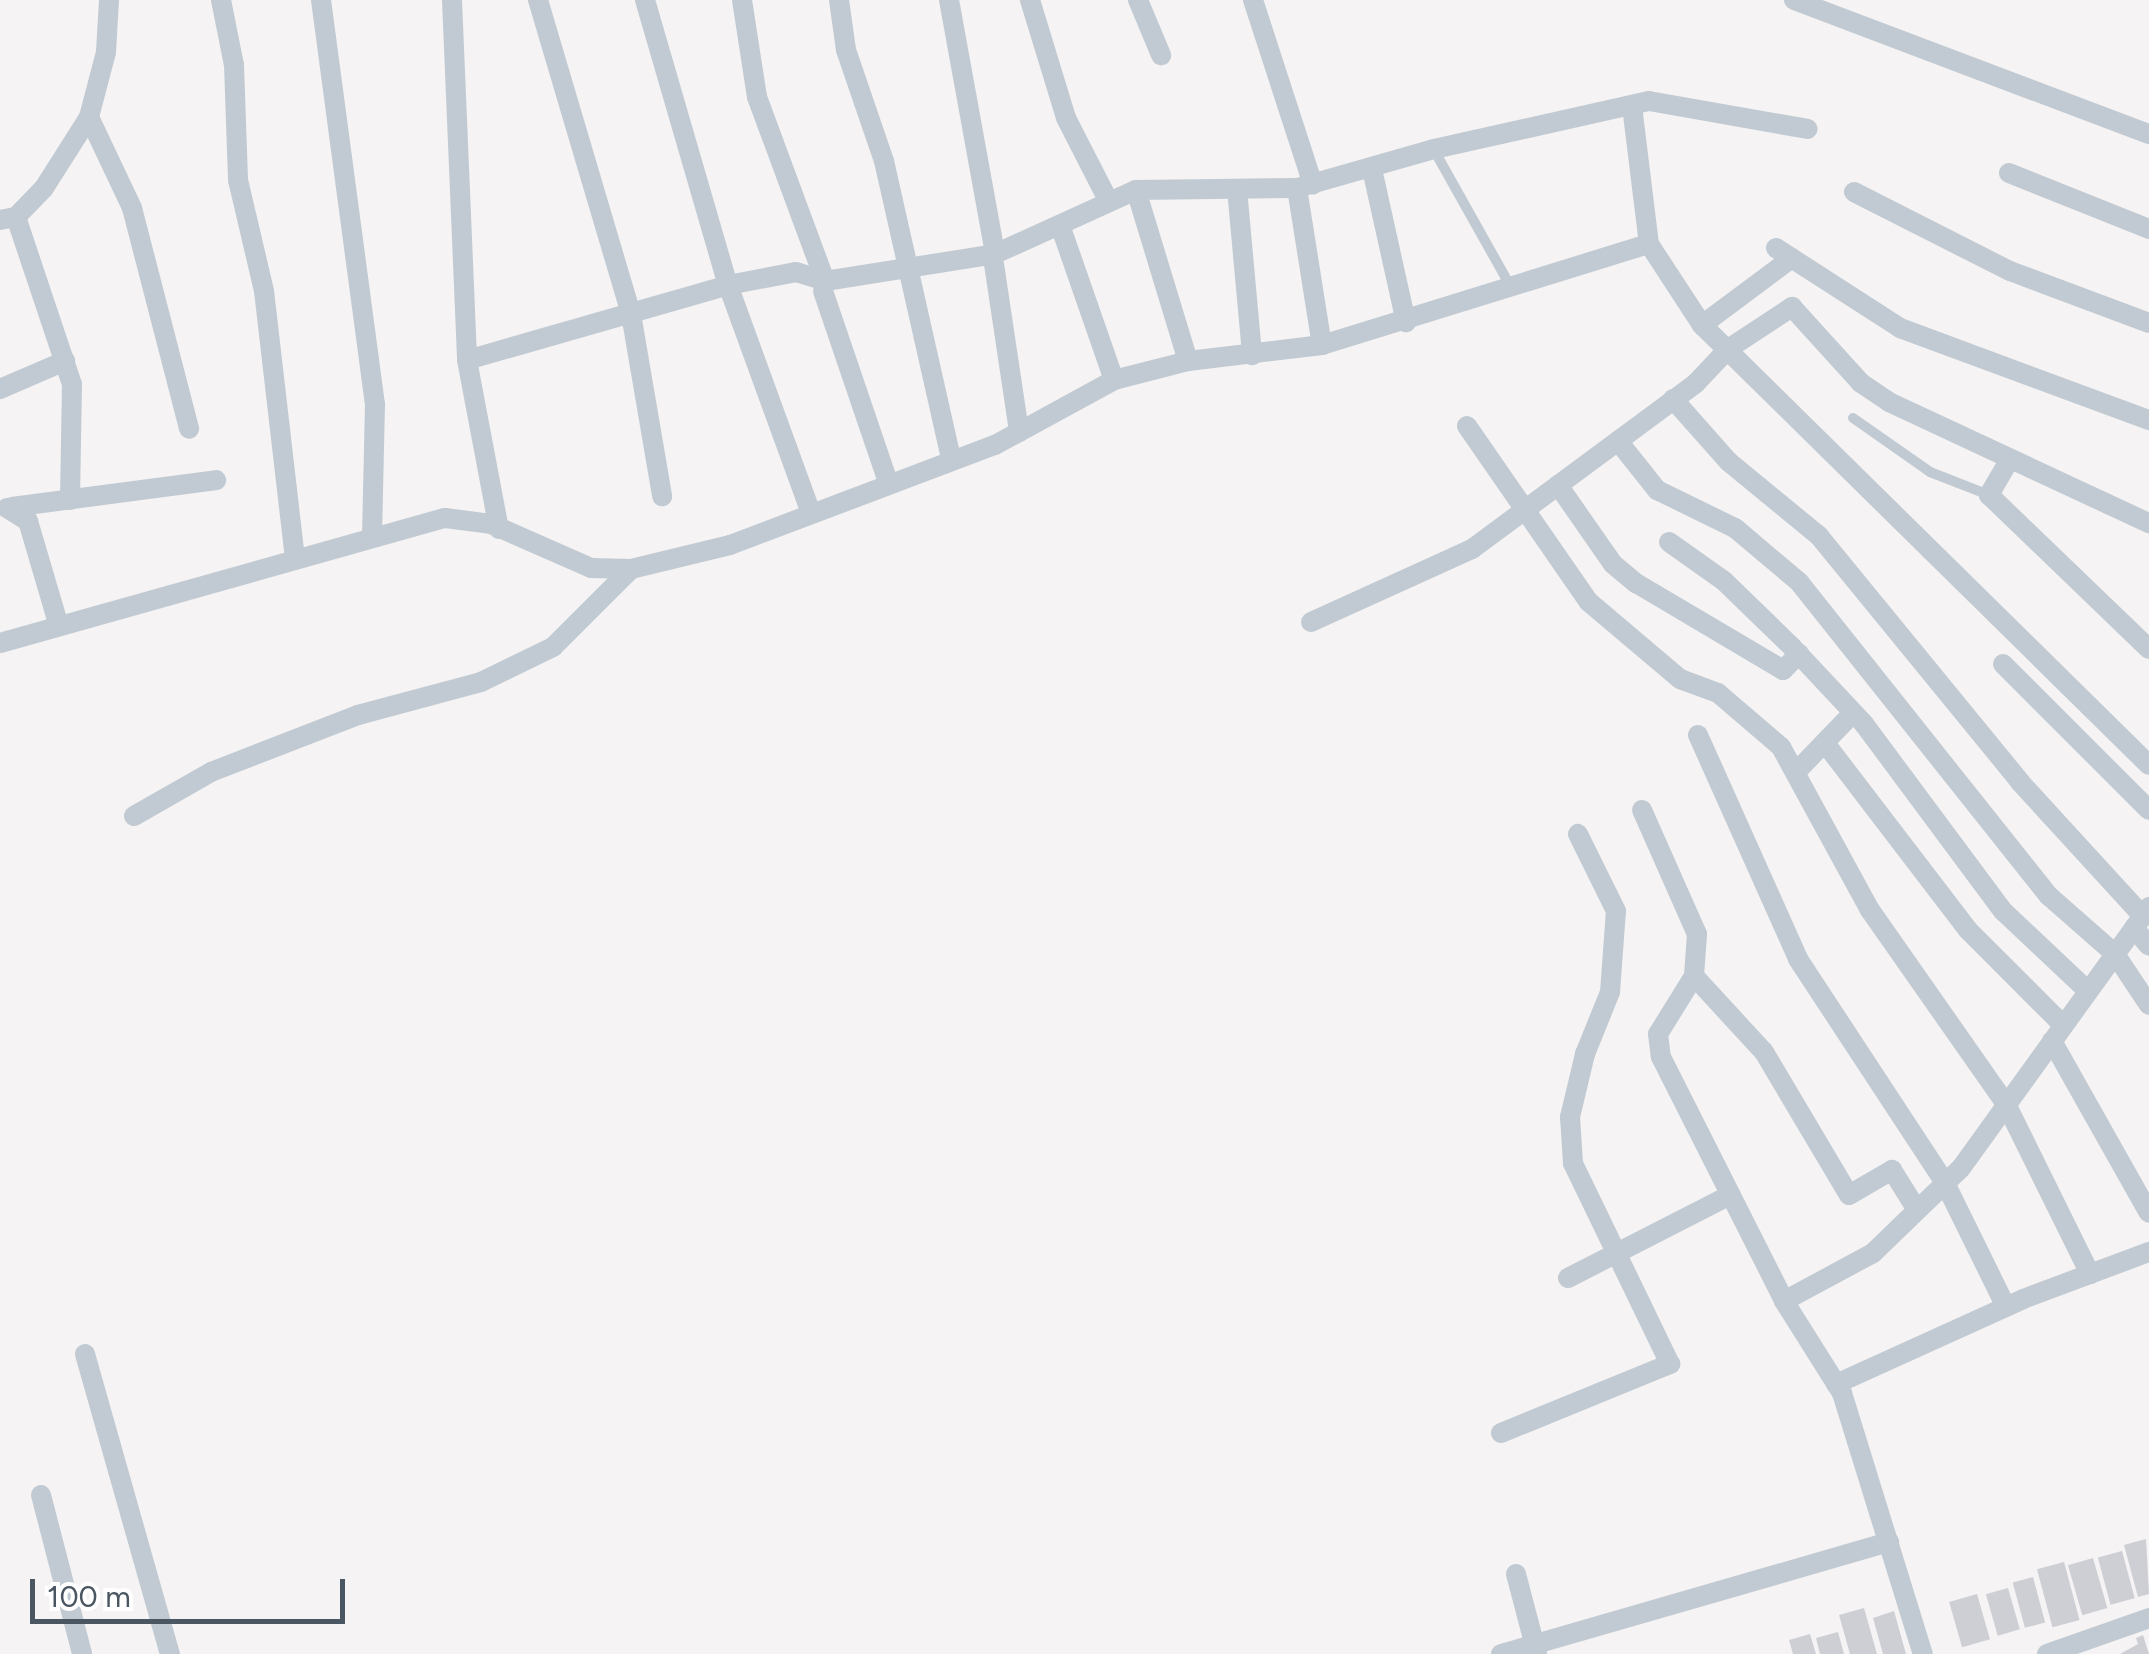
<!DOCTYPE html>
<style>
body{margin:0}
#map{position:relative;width:2149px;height:1654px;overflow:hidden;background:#f5f3f3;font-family:Figtree,sans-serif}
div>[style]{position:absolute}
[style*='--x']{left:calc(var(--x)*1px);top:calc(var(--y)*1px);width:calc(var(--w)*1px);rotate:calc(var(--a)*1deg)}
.building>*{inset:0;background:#cdcfd5;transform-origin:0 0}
.lane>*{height:10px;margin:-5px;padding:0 5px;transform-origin:5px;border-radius:5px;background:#c1cad2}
.street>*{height:20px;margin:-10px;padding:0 10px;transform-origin:10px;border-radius:10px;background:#c1cad2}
span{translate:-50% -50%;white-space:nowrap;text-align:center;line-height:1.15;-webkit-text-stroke:8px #fff;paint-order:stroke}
.scale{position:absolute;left:30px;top:1579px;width:315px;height:45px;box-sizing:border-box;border:5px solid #4a5661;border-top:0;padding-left:12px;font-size:30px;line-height:35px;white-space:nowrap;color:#4a5661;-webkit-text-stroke:8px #fff;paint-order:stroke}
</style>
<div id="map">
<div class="building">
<div style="clip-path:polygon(2146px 1539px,2149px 1594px,2138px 1597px,2124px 1545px)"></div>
<div style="left:2122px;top:1551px;width:49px;height:25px;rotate:75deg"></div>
<div style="left:2093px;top:1558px;width:52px;height:26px;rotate:74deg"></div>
<div style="left:2064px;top:1562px;width:60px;height:28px;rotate:75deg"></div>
<div style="left:2033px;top:1577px;width:47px;height:21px;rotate:75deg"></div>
<div style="left:2008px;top:1588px;width:43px;height:23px;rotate:74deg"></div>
<div style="left:1977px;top:1594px;width:47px;height:29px;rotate:74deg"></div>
<div style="clip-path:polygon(1864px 1608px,1877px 1654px,1850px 1654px,1839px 1615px)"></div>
<div style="clip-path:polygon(1894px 1611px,1906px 1654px,1883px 1654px,1873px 1618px)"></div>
<div style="clip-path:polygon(1838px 1632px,1844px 1654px,1820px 1654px,1816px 1638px)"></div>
<div style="clip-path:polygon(1810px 1634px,1816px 1654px,1793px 1654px,1789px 1640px)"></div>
<div style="clip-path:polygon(2143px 1635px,2149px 1654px,2120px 1654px,2138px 1644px,2136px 1638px)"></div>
</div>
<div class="lane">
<div style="--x:1434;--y:150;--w:157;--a:60.7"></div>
<div style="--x:1853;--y:418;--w:94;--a:35"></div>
<div style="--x:1930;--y:472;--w:63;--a:21.3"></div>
</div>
<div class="street">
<div style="--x:221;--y:0;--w:66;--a:78.7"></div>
<div style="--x:234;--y:65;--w:115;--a:88"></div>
<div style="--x:238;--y:180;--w:114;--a:76.8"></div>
<div style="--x:264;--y:291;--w:269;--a:83.4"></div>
<div style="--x:321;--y:0;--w:408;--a:82.4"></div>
<div style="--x:375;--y:404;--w:132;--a:91.3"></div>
<div style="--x:452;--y:0;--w:360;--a:87.6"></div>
<div style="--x:467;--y:360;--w:172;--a:79.3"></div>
<div style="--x:538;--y:0;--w:327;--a:73.5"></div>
<div style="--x:631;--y:314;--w:185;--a:80.3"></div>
<div style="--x:645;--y:0;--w:297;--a:73.8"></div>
<div style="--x:728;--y:285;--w:243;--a:70"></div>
<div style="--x:742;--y:0;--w:98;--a:81.2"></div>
<div style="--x:757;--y:97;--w:196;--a:69.7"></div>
<div style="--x:839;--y:0;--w:50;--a:82"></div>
<div style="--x:846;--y:50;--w:117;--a:71.1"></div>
<div style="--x:884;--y:161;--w:305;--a:77.3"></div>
<div style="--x:949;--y:0;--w:258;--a:79.7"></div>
<div style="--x:1030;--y:0;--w:123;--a:73"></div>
<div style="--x:1066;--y:118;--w:94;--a:62.9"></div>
<div style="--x:1138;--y:0;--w:60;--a:67.3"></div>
<div style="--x:1253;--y:0;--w:194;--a:72"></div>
<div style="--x:1794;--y:0;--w:379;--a:20.7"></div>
<div style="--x:1632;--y:106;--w:139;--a:83"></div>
<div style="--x:1649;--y:244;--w:97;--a:56.8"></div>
<div style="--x:1702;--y:325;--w:627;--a:44.55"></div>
<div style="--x:89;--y:117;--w:101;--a:64.7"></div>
<div style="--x:132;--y:208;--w:228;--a:75.5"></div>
<div style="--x:1372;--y:169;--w:157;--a:77.5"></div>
<div style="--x:2009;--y:173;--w:151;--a:21.8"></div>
<div style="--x:1297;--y:188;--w:159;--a:81"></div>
<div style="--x:1237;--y:189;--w:167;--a:84.8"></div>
<div style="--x:1136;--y:190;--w:179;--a:73.1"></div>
<div style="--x:1854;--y:192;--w:175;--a:26.9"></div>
<div style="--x:2010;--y:271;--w:148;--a:20.5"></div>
<div style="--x:16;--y:217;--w:176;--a:71.5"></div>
<div style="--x:72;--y:384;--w:116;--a:91"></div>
<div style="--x:0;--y:220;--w:16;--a:-11"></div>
<div style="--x:16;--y:217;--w:40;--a:-46"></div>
<div style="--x:44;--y:188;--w:84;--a:-57.6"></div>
<div style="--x:89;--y:117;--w:67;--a:-75.3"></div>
<div style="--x:106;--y:52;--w:52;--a:-86.7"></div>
<div style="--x:1060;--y:225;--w:164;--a:70.8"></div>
<div style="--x:1776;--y:248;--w:148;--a:32.8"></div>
<div style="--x:1900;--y:328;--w:265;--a:20.3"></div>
<div style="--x:994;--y:264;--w:170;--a:81.5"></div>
<div style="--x:823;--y:291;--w:202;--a:71.2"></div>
<div style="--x:1702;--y:325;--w:112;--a:-36.7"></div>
<div style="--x:467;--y:360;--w:272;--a:-16"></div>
<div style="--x:728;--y:285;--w:69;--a:-10.8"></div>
<div style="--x:796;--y:272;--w:30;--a:17"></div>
<div style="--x:825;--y:281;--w:172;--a:-9"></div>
<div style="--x:995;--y:254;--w:155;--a:-24.4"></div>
<div style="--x:1136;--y:190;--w:161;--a:-0.7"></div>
<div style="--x:1297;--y:188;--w:142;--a:-15.9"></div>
<div style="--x:1434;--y:149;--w:220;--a:-12.6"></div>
<div style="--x:1649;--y:101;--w:161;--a:10"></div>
<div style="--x:0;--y:389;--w:71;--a:-23.3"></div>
<div style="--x:1673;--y:399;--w:84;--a:48.4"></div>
<div style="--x:1729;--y:462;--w:117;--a:39.4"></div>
<div style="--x:1819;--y:536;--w:318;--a:50.7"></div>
<div style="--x:2020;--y:782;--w:182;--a:47.5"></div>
<div style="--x:1467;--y:426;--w:214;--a:55.3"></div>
<div style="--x:1589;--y:602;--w:119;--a:40.2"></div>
<div style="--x:1680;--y:679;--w:40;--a:20.2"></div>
<div style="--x:1718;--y:693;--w:83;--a:40.6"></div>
<div style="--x:1781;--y:747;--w:186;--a:61.4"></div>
<div style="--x:1870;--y:910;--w:237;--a:55"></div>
<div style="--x:2006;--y:1104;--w:190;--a:63.7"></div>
<div style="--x:1618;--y:441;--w:63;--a:51.5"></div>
<div style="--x:1657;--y:490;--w:87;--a:26"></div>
<div style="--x:1735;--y:528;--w:84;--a:40.2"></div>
<div style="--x:1799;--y:582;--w:401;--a:51.5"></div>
<div style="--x:2049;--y:896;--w:88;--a:41.3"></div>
<div style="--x:2115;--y:954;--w:61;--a:56.3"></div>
<div style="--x:2010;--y:459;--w:42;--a:120.3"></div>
<div style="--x:1989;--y:495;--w:222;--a:43.9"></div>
<div style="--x:1558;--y:485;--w:96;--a:55.2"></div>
<div style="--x:1613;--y:564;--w:30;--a:40"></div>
<div style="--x:1636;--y:583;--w:171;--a:30.6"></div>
<div style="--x:1783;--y:670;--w:23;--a:-45"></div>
<div style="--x:12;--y:507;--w:206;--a:-7.5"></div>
<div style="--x:7;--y:508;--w:25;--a:32"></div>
<div style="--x:28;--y:521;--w:109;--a:73.6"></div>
<div style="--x:1669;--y:542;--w:67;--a:35.3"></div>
<div style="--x:1724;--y:581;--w:95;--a:44.1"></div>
<div style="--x:1792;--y:647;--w:105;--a:46.9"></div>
<div style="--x:1864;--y:724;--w:233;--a:53.4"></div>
<div style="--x:2003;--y:911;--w:117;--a:43.3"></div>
<div style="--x:1311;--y:622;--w:177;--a:-24.4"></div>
<div style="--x:1472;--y:549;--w:279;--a:-36.5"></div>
<div style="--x:1696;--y:383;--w:47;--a:-46.7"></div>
<div style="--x:1728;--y:349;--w:77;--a:-33.3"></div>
<div style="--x:1792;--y:307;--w:103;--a:47.8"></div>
<div style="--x:1861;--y:383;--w:34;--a:34"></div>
<div style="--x:1889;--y:402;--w:287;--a:25"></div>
<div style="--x:0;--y:643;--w:462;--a:-15.7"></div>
<div style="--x:445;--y:518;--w:46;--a:7.4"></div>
<div style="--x:491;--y:524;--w:109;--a:23.7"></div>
<div style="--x:591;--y:568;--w:40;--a:1.4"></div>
<div style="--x:631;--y:569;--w:102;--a:-13.6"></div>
<div style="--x:730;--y:545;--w:283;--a:-20.7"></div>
<div style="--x:995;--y:445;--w:136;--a:-28.6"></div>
<div style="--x:1114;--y:380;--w:76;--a:-14.4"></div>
<div style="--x:1188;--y:361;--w:135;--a:-6.8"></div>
<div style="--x:1322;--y:345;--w:342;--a:-17.2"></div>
<div style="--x:2003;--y:664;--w:206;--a:45"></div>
<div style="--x:1698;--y:735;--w:245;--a:65.9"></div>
<div style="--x:1798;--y:959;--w:268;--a:56.7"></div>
<div style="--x:1945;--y:1183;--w:138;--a:63.8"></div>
<div style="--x:1825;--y:743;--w:235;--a:52.6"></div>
<div style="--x:1968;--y:930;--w:134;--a:45"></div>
<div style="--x:1796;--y:772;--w:82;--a:-46"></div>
<div style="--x:1642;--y:810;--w:136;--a:66.1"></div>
<div style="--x:1697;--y:934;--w:42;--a:94.1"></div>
<div style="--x:1694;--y:976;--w:68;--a:121.8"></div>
<div style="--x:1658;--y:1034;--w:23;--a:83"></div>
<div style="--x:1661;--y:1057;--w:273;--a:63.2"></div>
<div style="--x:1784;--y:1301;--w:109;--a:57.8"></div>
<div style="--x:1842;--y:1393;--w:273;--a:72.8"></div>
<div style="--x:134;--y:816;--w:89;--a:-29.7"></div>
<div style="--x:211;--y:772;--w:158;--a:-21.2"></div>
<div style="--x:358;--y:715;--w:127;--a:-15"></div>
<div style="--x:481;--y:682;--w:80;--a:-25.9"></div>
<div style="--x:553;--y:647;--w:110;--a:-45"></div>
<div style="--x:2134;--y:928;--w:23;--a:50"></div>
<div style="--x:1694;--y:976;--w:103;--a:47.4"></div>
<div style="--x:1764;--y:1052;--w:166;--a:59.3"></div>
<div style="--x:1849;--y:1195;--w:50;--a:-30.2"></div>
<div style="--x:1892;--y:1170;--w:47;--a:58"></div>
<div style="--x:2052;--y:1041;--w:197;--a:60.6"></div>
<div style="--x:1568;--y:1278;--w:182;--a:-27.1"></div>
<div style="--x:1784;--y:1301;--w:101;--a:-28.3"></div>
<div style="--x:1873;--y:1253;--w:122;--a:-44"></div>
<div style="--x:1961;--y:1168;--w:322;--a:-54.2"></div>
<div style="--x:85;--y:1354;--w:312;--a:74.2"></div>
<div style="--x:1836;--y:1384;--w:205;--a:-24.4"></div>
<div style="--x:2023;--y:1299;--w:134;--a:-20.5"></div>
<div style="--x:1501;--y:1433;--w:183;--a:-22.2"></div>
<div style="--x:1670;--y:1364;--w:223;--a:-115.8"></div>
<div style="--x:1573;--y:1163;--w:46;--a:-93.7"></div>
<div style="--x:1570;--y:1117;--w:65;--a:-76.6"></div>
<div style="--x:1585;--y:1054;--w:67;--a:-68"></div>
<div style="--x:1610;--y:992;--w:81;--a:-85.8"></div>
<div style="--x:1616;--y:911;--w:86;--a:-116.3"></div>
<div style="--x:41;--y:1495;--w:164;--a:75.5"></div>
<div style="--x:1516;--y:1574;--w:83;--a:75.3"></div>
<div style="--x:1501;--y:1654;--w:404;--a:-16.1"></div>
<div style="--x:2047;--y:1654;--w:108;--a:-19.4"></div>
</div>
<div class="scale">100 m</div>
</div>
